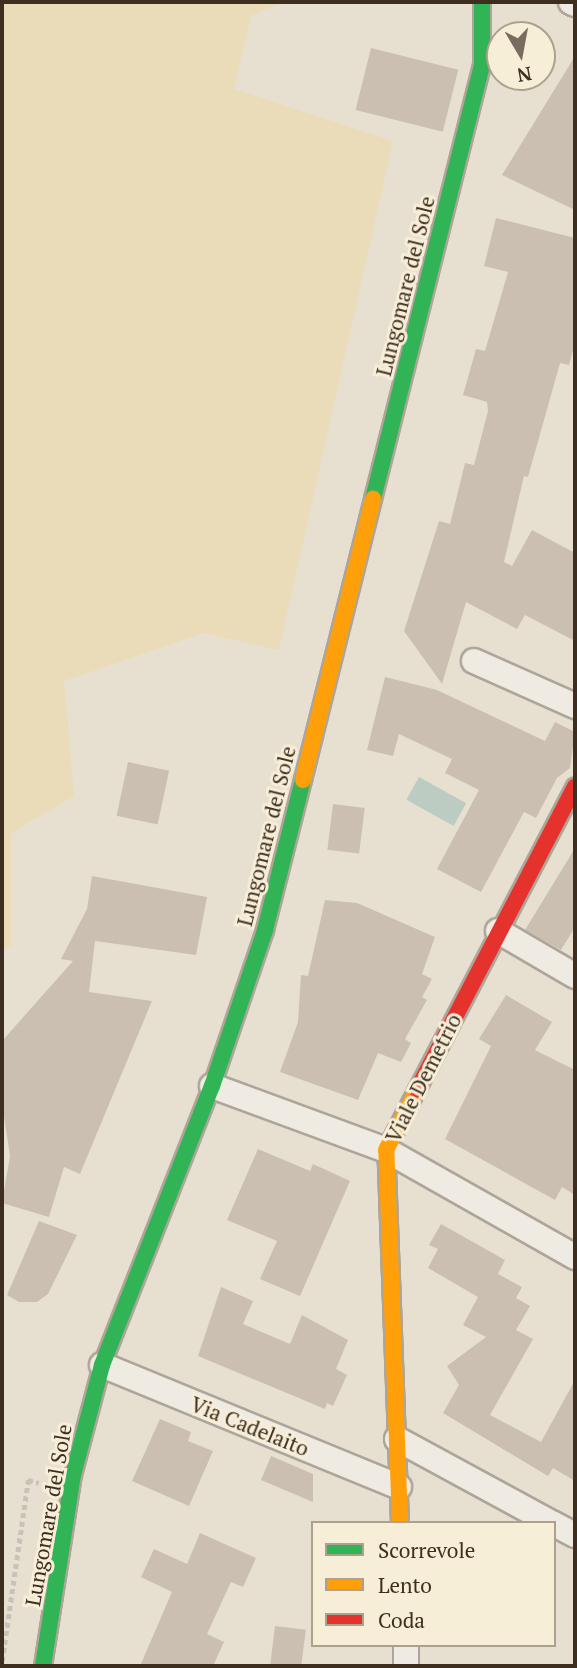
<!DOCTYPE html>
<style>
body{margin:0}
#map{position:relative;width:577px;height:1668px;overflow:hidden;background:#e7e0d1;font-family:"PT Serif",serif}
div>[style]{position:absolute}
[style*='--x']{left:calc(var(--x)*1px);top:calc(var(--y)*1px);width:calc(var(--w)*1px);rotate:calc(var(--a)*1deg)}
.sand>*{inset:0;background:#eadcb9}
.water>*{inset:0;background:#bcccc2;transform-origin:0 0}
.building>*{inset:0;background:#cbbfb2;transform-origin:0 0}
.path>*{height:4.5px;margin-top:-2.25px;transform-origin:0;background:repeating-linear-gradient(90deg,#c8c2b9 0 5px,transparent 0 8.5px)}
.roads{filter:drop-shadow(2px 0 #ada599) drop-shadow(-2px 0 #ada599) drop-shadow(0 2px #ada599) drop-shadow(0 -2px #ada599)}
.street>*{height:24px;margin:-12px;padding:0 12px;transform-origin:12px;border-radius:12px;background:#efebe3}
.fast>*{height:16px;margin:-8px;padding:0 8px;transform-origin:8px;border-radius:8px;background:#30b455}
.slow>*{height:16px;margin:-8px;padding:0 8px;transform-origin:8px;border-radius:8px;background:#ff9f0a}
.jam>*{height:16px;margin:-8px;padding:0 8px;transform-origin:8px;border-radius:8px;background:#e5322d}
span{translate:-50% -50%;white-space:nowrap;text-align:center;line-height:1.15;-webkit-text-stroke:6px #f7eed8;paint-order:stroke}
.street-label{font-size:21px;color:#3d2e20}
.frame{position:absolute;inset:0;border:4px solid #3d2e20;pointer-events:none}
.legend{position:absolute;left:311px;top:1521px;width:245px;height:126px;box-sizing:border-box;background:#f7eed8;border:2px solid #ada18e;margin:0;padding:9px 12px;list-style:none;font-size:21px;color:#3d2e20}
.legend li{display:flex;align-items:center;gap:14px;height:35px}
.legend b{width:35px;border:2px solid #ada18e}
.north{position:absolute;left:486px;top:21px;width:70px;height:70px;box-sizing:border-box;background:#f7eed8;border:2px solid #ada18e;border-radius:50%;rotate:170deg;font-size:19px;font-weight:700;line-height:28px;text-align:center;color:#3d2e20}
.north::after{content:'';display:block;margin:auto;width:24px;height:32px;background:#786c5e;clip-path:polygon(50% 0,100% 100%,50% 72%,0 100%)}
</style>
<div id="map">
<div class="sand">
<div style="clip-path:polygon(2px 2px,282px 2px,251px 16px,234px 89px,393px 141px,279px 650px,203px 633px,64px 681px,74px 796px,11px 833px,11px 946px,2px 950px)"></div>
</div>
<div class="water">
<div style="left:419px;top:777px;width:54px;height:26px;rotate:29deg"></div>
</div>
<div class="building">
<div style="left:371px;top:48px;width:90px;height:64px;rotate:14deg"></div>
<div style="clip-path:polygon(575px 56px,575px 210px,502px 175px)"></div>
<div style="clip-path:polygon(496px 218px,575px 238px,575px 343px,569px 365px,560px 363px,528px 477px,524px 476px,504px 562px,512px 566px,532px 530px,575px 553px,575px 641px,525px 615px,517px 629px,466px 602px,442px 684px,404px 631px,439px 521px,450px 524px,465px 463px,474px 465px,488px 411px,487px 402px,463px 395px,476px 349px,485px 351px,508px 272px,484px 266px)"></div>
<div style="clip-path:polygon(385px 677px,437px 690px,545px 741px,555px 722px,575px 732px,570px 768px,557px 778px,536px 818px,524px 812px,481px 892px,437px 869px,479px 790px,445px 773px,452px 759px,399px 734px,393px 756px,367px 750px)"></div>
<div style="left:128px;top:762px;width:42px;height:55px;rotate:12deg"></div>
<div style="left:333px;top:804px;width:32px;height:46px;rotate:7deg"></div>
<div style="clip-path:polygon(575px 848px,575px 927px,561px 950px,525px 930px)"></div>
<div style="clip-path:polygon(92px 876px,207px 897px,196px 955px,95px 941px,89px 992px,152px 1001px,80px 1174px,64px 1167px,49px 1217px,2px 1203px,10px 1156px,2px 1103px,2px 1041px,73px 961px,61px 959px,87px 909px)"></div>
<div style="clip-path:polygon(325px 900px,357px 903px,435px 937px,422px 974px,432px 979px,422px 997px,427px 1000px,405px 1039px,411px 1043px,401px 1062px,378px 1053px,358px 1100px,280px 1072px,298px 1022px,301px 975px,308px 976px)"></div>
<div style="clip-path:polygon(506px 995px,552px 1022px,535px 1050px,575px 1070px,575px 1195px,562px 1187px,555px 1200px,445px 1139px,491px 1046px,479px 1039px)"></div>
<div style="clip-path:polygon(258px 1149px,310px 1171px,313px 1164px,350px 1181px,300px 1296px,260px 1279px,277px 1241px,227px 1220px)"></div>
<div style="clip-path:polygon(39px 1221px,77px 1235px,48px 1294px,37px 1302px,19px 1302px,7px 1295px)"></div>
<div style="clip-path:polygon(441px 1224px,505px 1260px,498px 1274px,522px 1287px,516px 1298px,530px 1306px,516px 1330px,533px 1339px,490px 1415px,541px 1442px,575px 1380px,575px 1481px,553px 1468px,548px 1476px,443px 1413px,459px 1385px,447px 1366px,486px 1337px,463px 1325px,478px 1297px,428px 1268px,438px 1249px,429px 1245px)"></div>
<div style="clip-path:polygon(221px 1287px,253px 1301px,243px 1324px,290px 1344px,302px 1315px,348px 1340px,336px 1369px,347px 1375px,333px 1406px,327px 1403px,325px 1409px,198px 1356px)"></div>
<div style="clip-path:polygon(160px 1419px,191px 1432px,188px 1441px,213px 1451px,189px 1506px,132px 1481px)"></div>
<div style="clip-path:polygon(271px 1456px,313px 1474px,313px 1502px,261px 1480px)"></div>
<div style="clip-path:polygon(200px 1533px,256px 1558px,243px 1587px,231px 1582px,207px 1634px,224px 1642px,213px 1666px,140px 1666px,172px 1592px,141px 1577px,154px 1549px,187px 1564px)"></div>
<div style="left:275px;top:1626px;width:31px;height:40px;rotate:7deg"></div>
</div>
<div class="path">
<div style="--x:2;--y:1661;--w:183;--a:-81.8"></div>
<div style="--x:28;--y:1480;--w:11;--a:15"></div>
</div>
<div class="roads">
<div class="street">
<div style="--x:571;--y:2;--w:4;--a:27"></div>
<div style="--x:474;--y:661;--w:111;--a:24"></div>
<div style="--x:498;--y:931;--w:89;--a:30.3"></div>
<div style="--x:212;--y:1086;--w:185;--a:20.2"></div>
<div style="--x:386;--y:1150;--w:217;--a:29.5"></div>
<div style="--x:102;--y:1365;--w:321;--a:22.3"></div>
<div style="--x:397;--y:1439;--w:176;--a:28.5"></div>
<div style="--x:554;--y:1524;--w:24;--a:28"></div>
<div style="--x:406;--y:1645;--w:21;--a:90"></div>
</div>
<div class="fast">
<div style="--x:373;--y:499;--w:447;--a:-75.9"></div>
<div style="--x:482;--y:66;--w:64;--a:-90"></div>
<div style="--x:43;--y:1666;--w:193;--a:-81.1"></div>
<div style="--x:73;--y:1475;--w:114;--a:-75.2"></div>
<div style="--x:102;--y:1365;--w:300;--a:-68.5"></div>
<div style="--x:212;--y:1086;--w:165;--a:-71.2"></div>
<div style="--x:265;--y:930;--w:155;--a:-75.8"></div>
</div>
<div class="slow">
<div style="--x:303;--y:780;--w:290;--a:-76"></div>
<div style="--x:400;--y:1523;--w:373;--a:-92.1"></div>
<div style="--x:386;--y:1150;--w:68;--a:-62.7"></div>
</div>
<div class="jam">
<div style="--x:417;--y:1090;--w:342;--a:-62.5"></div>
</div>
</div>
<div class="street-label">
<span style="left:405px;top:286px;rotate:-76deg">Lungomare del Sole</span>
<span style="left:266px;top:836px;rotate:-76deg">Lungomare del Sole</span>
<span style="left:423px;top:1078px;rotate:-63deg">Viale Demetrio</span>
<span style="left:250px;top:1426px;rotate:22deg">Via Cadelaito</span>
<span style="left:48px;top:1515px;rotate:-80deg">Lungomare del Sole</span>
</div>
<div class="frame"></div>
<ul class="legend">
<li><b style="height:9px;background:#30b455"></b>Scorrevole</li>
<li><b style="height:9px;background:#ff9f0a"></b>Lento</li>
<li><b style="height:9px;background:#e5322d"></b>Coda</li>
</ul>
<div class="north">N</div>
</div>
